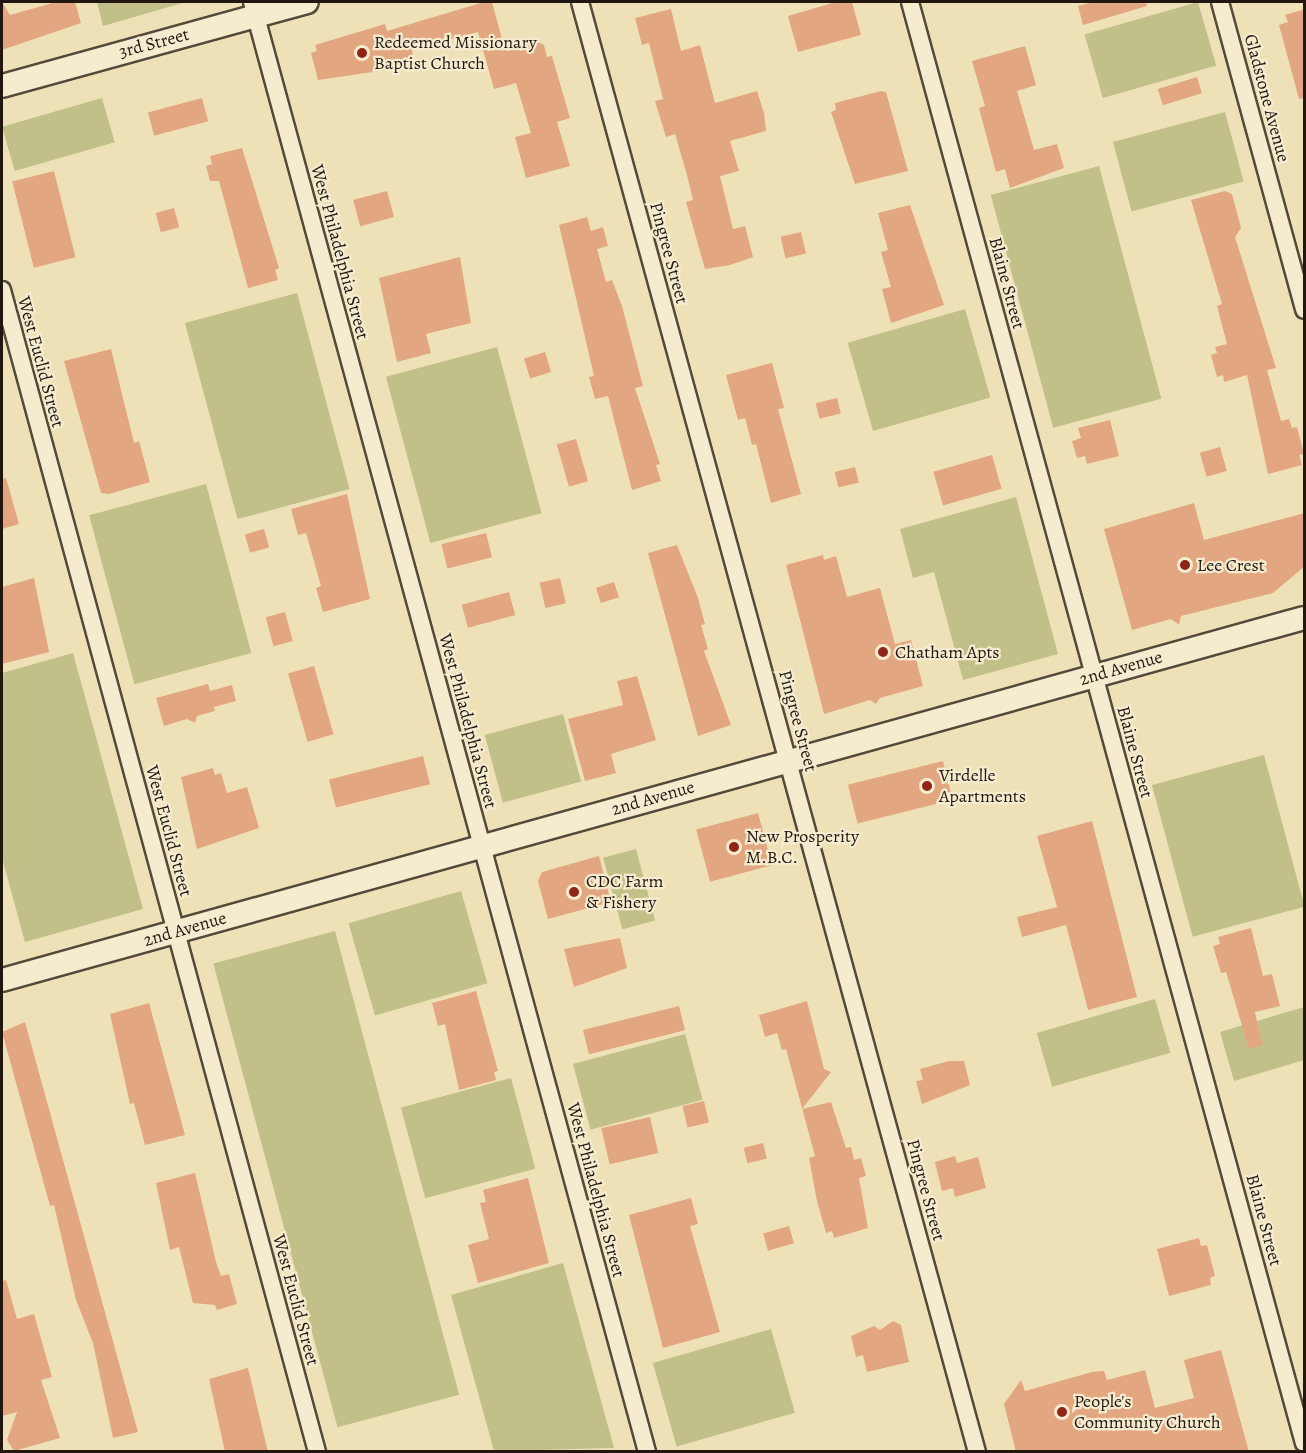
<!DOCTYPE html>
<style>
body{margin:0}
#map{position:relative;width:1306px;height:1453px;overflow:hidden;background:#efe1b7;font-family:Alegreya,serif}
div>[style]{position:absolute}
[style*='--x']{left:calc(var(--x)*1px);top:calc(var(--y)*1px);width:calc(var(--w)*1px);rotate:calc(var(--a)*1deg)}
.green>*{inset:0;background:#c1c089;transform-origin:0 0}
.building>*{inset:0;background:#e2a781;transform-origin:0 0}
.roads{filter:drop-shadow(2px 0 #544a3a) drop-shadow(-2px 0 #544a3a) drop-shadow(0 2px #544a3a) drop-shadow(0 -2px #544a3a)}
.street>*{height:16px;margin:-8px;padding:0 8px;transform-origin:8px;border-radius:8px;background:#f5ecd0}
.secondary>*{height:22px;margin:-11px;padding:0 11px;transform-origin:11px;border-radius:11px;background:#f5ecd0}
.dots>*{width:16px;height:16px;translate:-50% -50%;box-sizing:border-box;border:3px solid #f5ecd0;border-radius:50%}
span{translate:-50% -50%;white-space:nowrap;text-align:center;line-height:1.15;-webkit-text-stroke:4.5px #f5ecd0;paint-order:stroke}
.street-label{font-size:18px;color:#211710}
.poi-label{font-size:18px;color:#211710}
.left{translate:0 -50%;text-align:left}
.frame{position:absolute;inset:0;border:3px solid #211710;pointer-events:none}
</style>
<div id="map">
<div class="green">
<div style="clip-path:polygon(97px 2px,186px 2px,103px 26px)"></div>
<div style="left:1198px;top:2px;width:66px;height:118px;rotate:74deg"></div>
<div style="left:102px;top:98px;width:46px;height:104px;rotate:74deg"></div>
<div style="left:1225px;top:112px;width:72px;height:116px;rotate:75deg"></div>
<div style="left:1099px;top:166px;width:241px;height:112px;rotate:75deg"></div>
<div style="left:297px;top:293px;width:203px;height:116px;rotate:75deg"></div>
<div style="left:965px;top:309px;width:92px;height:122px;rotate:74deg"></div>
<div style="left:497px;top:347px;width:172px;height:115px;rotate:75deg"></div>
<div style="left:206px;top:484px;width:175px;height:121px;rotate:75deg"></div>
<div style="clip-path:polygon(1016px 497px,1058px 654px,963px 680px,934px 572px,913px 578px,900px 529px)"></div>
<div style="clip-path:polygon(73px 653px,143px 909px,25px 942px,2px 858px,2px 673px)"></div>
<div style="left:563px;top:714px;width:70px;height:81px;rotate:75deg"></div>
<div style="left:1264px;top:755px;width:157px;height:116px;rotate:75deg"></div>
<div style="left:636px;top:849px;width:74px;height:34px;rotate:75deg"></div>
<div style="left:461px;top:891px;width:96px;height:117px;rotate:74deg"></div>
<div style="left:335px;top:931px;width:480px;height:126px;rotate:75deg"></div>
<div style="left:1155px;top:999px;width:56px;height:123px;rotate:74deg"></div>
<div style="clip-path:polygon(1304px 1007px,1304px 1060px,1234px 1081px,1220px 1032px)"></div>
<div style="left:685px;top:1034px;width:68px;height:116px;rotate:75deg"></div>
<div style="left:511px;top:1078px;width:94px;height:114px;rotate:75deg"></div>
<div style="clip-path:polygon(563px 1263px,614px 1448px,494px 1451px,451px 1295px)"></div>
<div style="left:771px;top:1329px;width:87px;height:123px;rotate:74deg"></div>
</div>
<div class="building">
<div style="clip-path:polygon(2px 2px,10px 15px,56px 2px,75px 2px,81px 23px,2px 50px)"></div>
<div style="clip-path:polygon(484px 2px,492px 2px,505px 50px,536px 41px,544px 45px,547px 57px,552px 56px,570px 118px,557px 122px,570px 166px,526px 178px,515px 137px,531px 133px,516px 83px,494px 89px,478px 32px,412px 50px,414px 66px,318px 80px,311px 53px,317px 51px,315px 45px,385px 24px,387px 31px)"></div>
<div style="clip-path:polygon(836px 2px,852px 2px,861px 35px,798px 52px,788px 16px)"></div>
<div style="clip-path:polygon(1093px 2px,1146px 2px,1147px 6px,1083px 25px,1078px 6px)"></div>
<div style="clip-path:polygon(671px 9px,681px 51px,700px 45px,715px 103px,757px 91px,764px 113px,766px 131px,730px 141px,739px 171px,720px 176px,733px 229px,745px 226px,753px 257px,730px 265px,705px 269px,686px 202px,693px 200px,687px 175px,675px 134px,666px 137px,655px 101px,663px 99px,649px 43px,642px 45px,635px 18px)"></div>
<div style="clip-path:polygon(1305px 9px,1305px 98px,1299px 99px,1279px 25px,1288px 22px,1285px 15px)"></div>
<div style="clip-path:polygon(1025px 46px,1036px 85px,1017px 91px,1034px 150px,1057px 144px,1064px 168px,1010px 188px,1005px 169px,996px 172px,979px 108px,985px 106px,972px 61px)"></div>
<div style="left:1197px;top:77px;width:17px;height:41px;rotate:73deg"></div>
<div style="clip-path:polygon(881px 91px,886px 92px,908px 171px,855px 184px,831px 112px,836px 110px,835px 103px)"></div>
<div style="left:202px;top:98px;width:24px;height:56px;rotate:75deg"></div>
<div style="clip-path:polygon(242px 148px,279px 268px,275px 270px,278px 280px,248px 288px,219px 181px,210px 181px,206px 166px,212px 164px,210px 156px)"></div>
<div style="left:54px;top:171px;width:89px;height:43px;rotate:76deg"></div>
<div style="left:387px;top:191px;width:27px;height:35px;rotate:75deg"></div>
<div style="clip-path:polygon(1225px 191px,1232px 194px,1241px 228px,1235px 237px,1276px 368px,1267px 370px,1281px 421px,1289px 419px,1292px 428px,1297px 427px,1304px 454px,1299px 455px,1302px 465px,1268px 474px,1247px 375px,1224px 382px,1223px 375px,1217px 377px,1211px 355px,1217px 353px,1215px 347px,1227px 344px,1217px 306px,1222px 304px,1191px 200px)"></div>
<div style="clip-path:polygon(910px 205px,944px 305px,891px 323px,882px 289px,891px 287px,881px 252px,888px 250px,878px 213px)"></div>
<div style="left:174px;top:208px;width:20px;height:19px;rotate:75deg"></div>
<div style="clip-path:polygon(587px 217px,591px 231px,603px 227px,608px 246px,597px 249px,606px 282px,612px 280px,622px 306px,643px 386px,635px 388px,660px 464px,656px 465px,661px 481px,632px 490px,608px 396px,595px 399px,589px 377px,594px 376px,559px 225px)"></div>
<div style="left:801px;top:232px;width:22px;height:21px;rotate:77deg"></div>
<div style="clip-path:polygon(460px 257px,471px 323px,426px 334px,431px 353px,397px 362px,379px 278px)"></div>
<div style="clip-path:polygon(111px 349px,134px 443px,139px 441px,150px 482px,109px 494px,101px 493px,64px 361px)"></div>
<div style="left:545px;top:352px;width:21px;height:22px;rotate:73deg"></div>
<div style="clip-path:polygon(772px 363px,784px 408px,778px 409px,801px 494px,771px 503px,756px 444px,752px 445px,745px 418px,738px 420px,726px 375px)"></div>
<div style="left:837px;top:398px;width:16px;height:22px;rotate:76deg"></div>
<div style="clip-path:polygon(1110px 420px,1119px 456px,1087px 464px,1085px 456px,1077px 458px,1072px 441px,1081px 438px,1078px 428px)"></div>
<div style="left:576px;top:439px;width:44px;height:20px;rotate:74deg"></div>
<div style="left:1220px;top:447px;width:25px;height:21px;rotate:74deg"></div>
<div style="left:992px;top:455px;width:35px;height:61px;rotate:74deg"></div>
<div style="left:855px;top:467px;width:16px;height:21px;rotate:76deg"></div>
<div style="clip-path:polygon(6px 478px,19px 524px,2px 529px,2px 479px)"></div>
<div style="clip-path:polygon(347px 494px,370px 599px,323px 612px,316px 588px,321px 586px,306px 533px,298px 535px,291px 509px)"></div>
<div style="clip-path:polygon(1194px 503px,1204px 540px,1305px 513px,1305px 566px,1273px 593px,1181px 616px,1179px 625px,1171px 619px,1132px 630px,1104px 529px)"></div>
<div style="left:264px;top:529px;width:19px;height:20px;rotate:74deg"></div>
<div style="left:486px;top:533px;width:25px;height:46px;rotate:76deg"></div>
<div style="clip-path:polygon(677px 545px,698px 598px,705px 624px,701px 625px,708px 649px,704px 651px,731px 725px,698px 736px,648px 553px)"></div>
<div style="clip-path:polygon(823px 555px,824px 560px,836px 556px,847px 597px,880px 588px,895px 644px,911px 640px,923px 686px,880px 698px,876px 704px,870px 700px,824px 714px,786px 565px)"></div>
<div style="clip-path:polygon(34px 578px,49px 652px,2px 664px,2px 587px)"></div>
<div style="left:560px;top:578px;width:26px;height:21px;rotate:77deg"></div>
<div style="left:614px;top:582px;width:16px;height:19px;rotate:72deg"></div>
<div style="left:509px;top:592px;width:24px;height:49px;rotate:75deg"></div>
<div style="left:285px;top:612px;width:30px;height:20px;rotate:75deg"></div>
<div style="left:314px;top:666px;width:71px;height:27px;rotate:74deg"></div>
<div style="clip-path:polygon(637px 676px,656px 740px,611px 754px,616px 773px,585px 781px,568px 719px,623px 705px,617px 681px)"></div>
<div style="clip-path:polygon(208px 684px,210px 691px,232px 685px,236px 701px,214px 707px,215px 711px,197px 716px,195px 723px,187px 719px,164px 726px,156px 698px)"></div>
<div style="left:423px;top:756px;width:29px;height:97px;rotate:76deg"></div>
<div style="left:943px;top:761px;width:40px;height:98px;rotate:76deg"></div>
<div style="clip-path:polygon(213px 768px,215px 775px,221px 773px,227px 793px,247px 787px,259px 828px,197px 849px,181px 777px)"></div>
<div style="left:758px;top:813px;width:54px;height:64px;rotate:75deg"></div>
<div style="clip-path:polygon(1092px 821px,1137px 997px,1088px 1010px,1066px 925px,1022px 937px,1017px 917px,1057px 907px,1037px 836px)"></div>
<div style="clip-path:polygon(599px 856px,611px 902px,548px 919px,538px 881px,542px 872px)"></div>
<div style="clip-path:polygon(1251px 928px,1263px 976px,1272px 974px,1280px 1006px,1255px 1012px,1262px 1045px,1249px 1049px,1226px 972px,1221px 973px,1213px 946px,1220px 944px,1218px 937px)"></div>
<div style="clip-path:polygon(620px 938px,627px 968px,574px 987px,564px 949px)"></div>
<div style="clip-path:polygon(476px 991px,498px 1071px,494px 1072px,496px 1080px,459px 1090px,445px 1024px,438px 1026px,432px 1003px)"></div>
<div style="clip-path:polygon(807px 1001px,824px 1069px,831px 1072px,802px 1109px,831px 1102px,846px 1148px,851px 1147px,854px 1160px,861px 1158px,866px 1176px,859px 1178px,868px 1228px,834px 1238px,832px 1231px,826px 1233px,817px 1201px,809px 1158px,815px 1156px,786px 1049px,782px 1050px,777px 1033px,765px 1037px,759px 1015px)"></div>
<div style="clip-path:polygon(149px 1003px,185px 1135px,145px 1145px,134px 1103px,130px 1104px,110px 1014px)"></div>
<div style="left:679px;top:1006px;width:25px;height:99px;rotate:76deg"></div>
<div style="clip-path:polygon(25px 1022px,138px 1432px,113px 1438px,93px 1343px,76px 1300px,54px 1205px,50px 1206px,2px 1032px)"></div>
<div style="clip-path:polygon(949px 1061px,964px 1061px,970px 1085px,922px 1104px,916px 1081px,923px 1080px,920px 1069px)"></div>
<div style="left:704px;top:1101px;width:22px;height:22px;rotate:77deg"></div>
<div style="left:650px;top:1117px;width:37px;height:50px;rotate:77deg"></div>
<div style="left:763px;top:1143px;width:16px;height:20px;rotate:76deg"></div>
<div style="clip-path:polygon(955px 1156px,957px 1163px,978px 1157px,986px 1188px,955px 1197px,953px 1188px,942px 1191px,935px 1162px)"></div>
<div style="clip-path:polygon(195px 1173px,216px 1262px,221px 1276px,229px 1274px,237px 1304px,217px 1310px,215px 1305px,193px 1303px,179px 1247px,170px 1250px,156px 1183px)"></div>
<div style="clip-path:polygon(528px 1178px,549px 1263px,478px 1283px,468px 1245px,489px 1239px,480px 1203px,486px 1202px,483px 1190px)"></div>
<div style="clip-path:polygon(691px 1198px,698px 1224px,690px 1226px,720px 1332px,663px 1348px,629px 1215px)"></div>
<div style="left:789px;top:1226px;width:18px;height:27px;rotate:74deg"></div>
<div style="clip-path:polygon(1199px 1238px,1201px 1246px,1207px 1245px,1215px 1276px,1210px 1278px,1211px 1285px,1169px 1296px,1157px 1249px)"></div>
<div style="clip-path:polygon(6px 1280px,17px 1319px,34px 1314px,52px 1377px,41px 1380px,60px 1438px,14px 1451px,7px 1440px,17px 1412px,2px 1416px,2px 1281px)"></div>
<div style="clip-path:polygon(893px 1321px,901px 1325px,909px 1362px,867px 1372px,863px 1355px,856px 1357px,851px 1336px,874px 1326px,880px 1330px)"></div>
<div style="clip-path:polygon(1221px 1350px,1249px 1452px,1016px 1452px,1004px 1404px,1021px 1380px,1025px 1391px,1092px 1372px,1104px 1371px,1107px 1380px,1145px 1370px,1155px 1408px,1194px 1398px,1184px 1360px)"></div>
<div style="clip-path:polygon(248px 1368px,268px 1452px,225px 1452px,209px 1379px)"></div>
</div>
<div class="roads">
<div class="street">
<div style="--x:252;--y:2;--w:1503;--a:74.76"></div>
<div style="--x:580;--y:2;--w:1503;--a:74.69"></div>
<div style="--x:910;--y:2;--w:1494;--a:74.71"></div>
<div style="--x:1220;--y:2;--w:319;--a:74.7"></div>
<div style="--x:2;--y:290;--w:1204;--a:74.83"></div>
</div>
<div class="secondary">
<div style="--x:2;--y:86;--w:316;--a:-15.4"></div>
<div style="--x:2;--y:980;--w:1351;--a:-15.54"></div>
</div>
</div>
<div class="dots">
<div style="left:362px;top:53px;background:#8f2418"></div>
<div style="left:1185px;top:565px;background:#8f2418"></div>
<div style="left:883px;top:652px;background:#8f2418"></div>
<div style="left:927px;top:786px;background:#8f2418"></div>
<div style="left:734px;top:847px;background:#8f2418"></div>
<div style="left:574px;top:892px;background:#8f2418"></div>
<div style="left:1062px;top:1412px;background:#8f2418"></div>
</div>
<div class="street-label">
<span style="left:154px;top:43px;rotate:-15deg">3rd Street</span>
<span style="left:1267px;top:98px;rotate:75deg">Gladstone Avenue</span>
<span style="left:340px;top:252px;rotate:75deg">West Philadelphia Street</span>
<span style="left:669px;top:253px;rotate:75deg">Pingree Street</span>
<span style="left:1007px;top:283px;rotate:75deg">Blaine Street</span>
<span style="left:41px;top:362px;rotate:75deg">West Euclid Street</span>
<span style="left:1121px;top:668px;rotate:-16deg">2nd Avenue</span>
<span style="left:468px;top:721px;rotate:75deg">West Philadelphia Street</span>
<span style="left:798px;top:721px;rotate:75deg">Pingree Street</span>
<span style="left:1135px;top:752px;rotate:75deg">Blaine Street</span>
<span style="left:653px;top:798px;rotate:-16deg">2nd Avenue</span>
<span style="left:169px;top:831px;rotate:75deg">West Euclid Street</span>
<span style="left:185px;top:929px;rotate:-16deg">2nd Avenue</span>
<span style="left:596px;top:1190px;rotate:75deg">West Philadelphia Street</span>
<span style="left:926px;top:1190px;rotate:75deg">Pingree Street</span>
<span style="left:1264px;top:1220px;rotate:75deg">Blaine Street</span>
<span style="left:296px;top:1300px;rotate:75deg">West Euclid Street</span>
</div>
<div class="poi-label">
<span class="left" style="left:374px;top:53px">Redeemed Missionary<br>Baptist Church</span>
<span class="left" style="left:1197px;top:565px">Lee Crest</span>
<span class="left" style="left:895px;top:652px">Chatham Apts</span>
<span class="left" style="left:939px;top:786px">Virdelle<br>Apartments</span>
<span class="left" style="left:746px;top:847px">New Prosperity<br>M.B.C.</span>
<span class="left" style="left:586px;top:892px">CDC Farm<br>&amp; Fishery</span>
<span class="left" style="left:1074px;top:1412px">People's<br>Community Church</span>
</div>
<div class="frame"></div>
</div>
